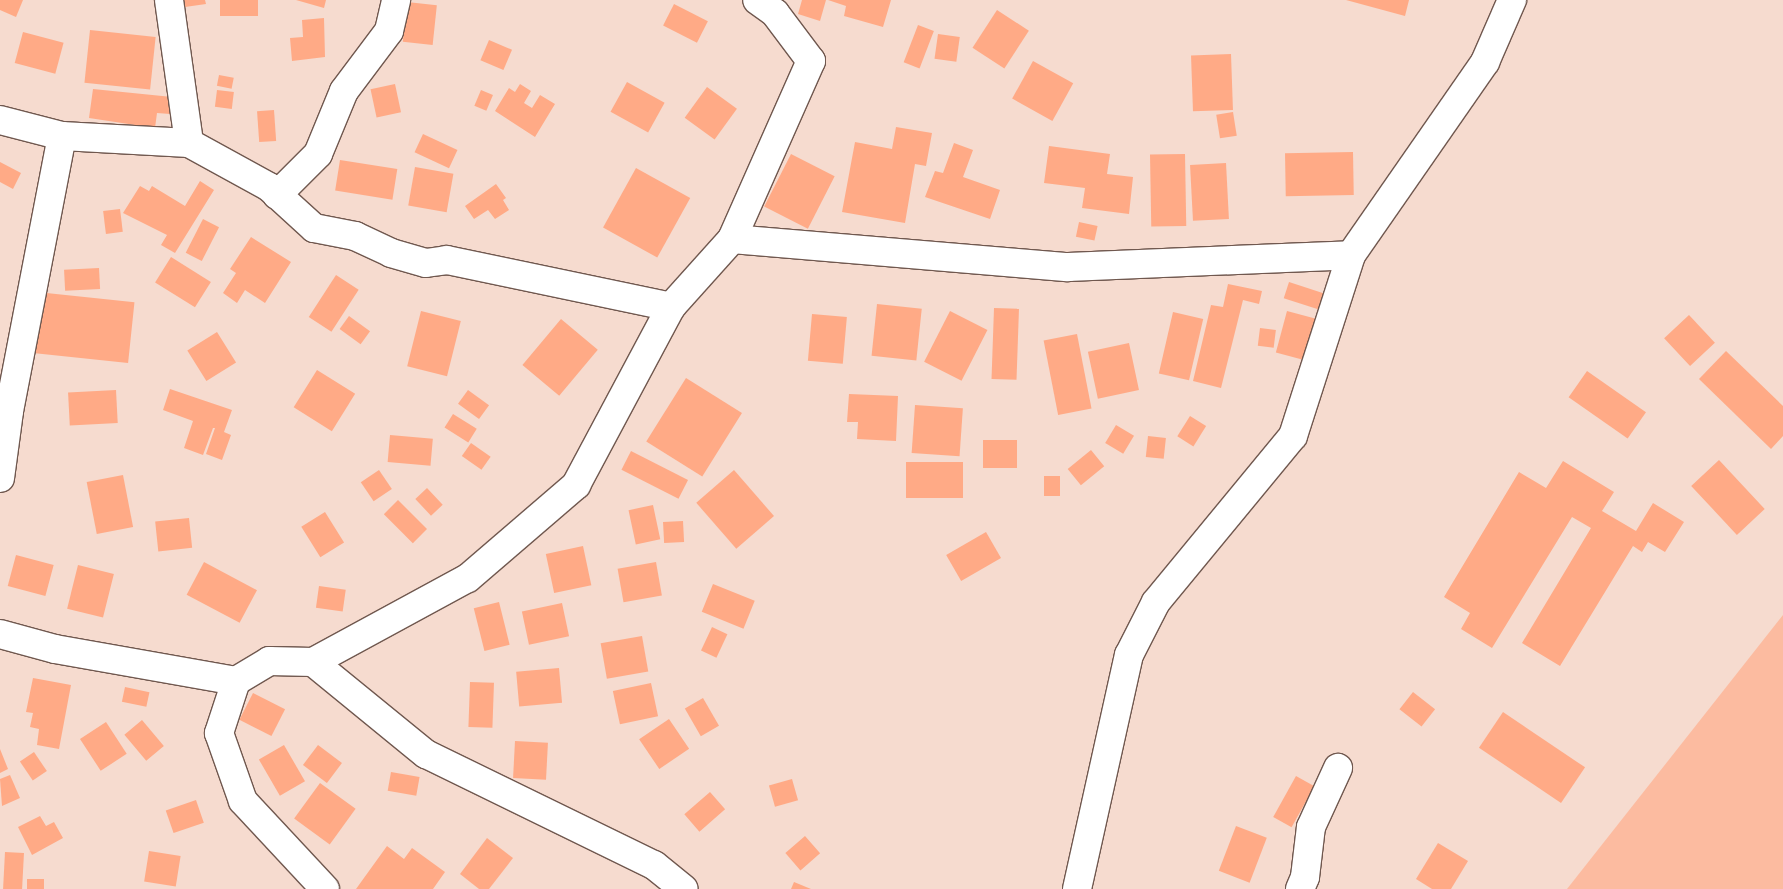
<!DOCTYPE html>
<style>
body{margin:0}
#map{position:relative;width:1783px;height:889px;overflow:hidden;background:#f6dbcf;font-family:"Sofia Sans Condensed",sans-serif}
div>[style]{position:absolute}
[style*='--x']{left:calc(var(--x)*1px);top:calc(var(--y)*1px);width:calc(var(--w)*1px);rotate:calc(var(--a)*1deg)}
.green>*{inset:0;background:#fcbba0}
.building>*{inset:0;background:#ffaa86;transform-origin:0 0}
.roads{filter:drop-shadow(1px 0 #70584f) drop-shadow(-1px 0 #70584f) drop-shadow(0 1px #70584f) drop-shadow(0 -1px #70584f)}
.minor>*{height:28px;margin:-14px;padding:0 14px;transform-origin:14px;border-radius:14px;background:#fff}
span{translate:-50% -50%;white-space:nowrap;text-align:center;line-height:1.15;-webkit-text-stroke:4px #f6dbcf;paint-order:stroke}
</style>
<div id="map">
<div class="green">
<div style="clip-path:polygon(1783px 615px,1783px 889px,1567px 889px)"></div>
</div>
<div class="building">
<div style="clip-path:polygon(0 0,23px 0,16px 17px,0 10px)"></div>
<div style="clip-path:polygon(184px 0,205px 0,206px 4px,185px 7px)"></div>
<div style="left:220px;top:0;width:38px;height:16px"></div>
<div style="clip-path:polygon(296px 0,326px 0,324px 8px)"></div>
<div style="clip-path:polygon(802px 0,826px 0,820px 21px,798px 14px)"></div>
<div style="clip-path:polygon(828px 0,891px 0,883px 27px,844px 16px,846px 6px)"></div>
<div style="clip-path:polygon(1346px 0,1409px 0,1405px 16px)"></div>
<div style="left:407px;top:2px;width:30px;height:40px;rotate:6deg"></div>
<div style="left:674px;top:4px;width:38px;height:24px;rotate:27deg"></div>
<div style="left:997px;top:10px;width:38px;height:45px;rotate:33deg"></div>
<div style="clip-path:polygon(324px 18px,325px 57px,292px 61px,290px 38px,303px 37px,302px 20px)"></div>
<div style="left:918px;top:25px;width:17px;height:40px;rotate:21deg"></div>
<div style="left:90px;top:30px;width:66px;height:53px;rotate:6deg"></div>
<div style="left:23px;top:32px;width:42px;height:32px;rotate:15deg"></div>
<div style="left:938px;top:34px;width:22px;height:25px;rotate:8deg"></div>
<div style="left:489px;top:40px;width:25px;height:22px;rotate:23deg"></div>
<div style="left:1231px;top:54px;width:56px;height:40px;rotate:88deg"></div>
<div style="left:1033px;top:61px;width:46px;height:43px;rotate:29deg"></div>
<div style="left:219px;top:75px;width:15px;height:11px;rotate:11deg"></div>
<div style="left:627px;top:82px;width:43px;height:34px;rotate:29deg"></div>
<div style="left:395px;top:84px;width:29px;height:25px;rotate:78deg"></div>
<div style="clip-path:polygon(520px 84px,531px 91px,524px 103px,532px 108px,540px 95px,555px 104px,535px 137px,495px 111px,509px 88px,515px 92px)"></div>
<div style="left:707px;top:87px;width:37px;height:38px;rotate:36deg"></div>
<div style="clip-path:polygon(93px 89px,172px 97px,170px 114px,157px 113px,155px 128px,89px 118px)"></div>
<div style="left:217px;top:90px;width:17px;height:17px;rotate:7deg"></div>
<div style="left:481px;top:90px;width:13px;height:17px;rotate:23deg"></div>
<div style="left:274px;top:110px;width:31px;height:17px;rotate:86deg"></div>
<div style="left:1233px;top:112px;width:24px;height:17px;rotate:81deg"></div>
<div style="clip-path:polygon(896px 127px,932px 133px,926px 166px,915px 164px,905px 223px,842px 212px,855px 142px,892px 149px)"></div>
<div style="left:423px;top:134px;width:38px;height:20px;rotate:25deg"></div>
<div style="clip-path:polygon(954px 143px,973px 150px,963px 177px,1000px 190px,990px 219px,925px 197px,935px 171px,943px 173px)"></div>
<div style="clip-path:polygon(1049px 146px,1110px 154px,1107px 174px,1133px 177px,1129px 214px,1082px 208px,1085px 188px,1044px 183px)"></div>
<div style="left:1353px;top:152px;width:43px;height:68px;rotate:89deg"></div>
<div style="left:791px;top:154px;width:49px;height:59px;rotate:27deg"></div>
<div style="left:1185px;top:154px;width:72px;height:35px;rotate:89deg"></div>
<div style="left:340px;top:160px;width:58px;height:31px;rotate:9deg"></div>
<div style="clip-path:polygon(0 162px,21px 173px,13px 189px,0 182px)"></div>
<div style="left:1226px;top:163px;width:56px;height:36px;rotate:87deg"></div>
<div style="left:415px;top:167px;width:39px;height:39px;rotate:10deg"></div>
<div style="left:636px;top:168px;width:62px;height:68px;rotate:29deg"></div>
<div style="clip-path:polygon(200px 181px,214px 190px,175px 253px,161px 245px,167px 235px,123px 213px,140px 186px,149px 191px,152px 186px,185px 206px)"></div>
<div style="clip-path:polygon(496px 184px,506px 198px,503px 200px,509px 210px,495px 219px,488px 210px,474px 219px,465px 206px)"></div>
<div style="left:120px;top:209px;width:23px;height:17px;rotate:83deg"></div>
<div style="left:203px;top:219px;width:18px;height:38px;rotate:27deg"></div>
<div style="left:1079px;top:222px;width:19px;height:15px;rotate:12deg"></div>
<div style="clip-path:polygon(251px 237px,291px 262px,265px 303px,245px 290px,237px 303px,223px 293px,236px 273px,230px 269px)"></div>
<div style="left:171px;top:257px;width:47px;height:30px;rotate:32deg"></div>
<div style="left:99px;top:268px;width:21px;height:35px;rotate:87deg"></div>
<div style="left:336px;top:275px;width:27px;height:50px;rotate:33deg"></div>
<div style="left:1289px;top:282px;width:41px;height:17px;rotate:18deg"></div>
<div style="clip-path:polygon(1228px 284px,1262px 291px,1259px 304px,1243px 300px,1221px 388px,1193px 381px,1211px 305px,1223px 307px)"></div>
<div style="left:37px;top:292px;width:98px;height:61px;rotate:6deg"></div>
<div style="left:877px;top:304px;width:45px;height:52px;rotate:6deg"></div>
<div style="left:994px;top:308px;width:25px;height:71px;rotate:2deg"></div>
<div style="left:421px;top:311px;width:41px;height:57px;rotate:14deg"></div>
<div style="left:950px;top:311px;width:42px;height:57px;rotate:27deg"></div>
<div style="left:1287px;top:311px;width:30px;height:43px;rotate:15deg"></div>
<div style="left:1173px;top:312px;width:31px;height:63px;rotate:13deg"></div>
<div style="left:812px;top:314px;width:35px;height:47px;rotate:5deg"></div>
<div style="left:1689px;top:315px;width:38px;height:34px;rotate:47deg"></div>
<div style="left:349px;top:316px;width:26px;height:16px;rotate:36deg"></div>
<div style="left:561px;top:319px;width:48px;height:60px;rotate:40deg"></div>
<div style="left:1260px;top:328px;width:16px;height:18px;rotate:7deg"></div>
<div style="left:217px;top:332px;width:36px;height:35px;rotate:58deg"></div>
<div style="left:1077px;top:334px;width:76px;height:34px;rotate:79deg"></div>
<div style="left:1129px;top:343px;width:48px;height:42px;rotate:78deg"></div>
<div style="clip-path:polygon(1726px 351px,1783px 406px,1783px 436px,1771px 449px,1699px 379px)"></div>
<div style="left:317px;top:370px;width:45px;height:44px;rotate:32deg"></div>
<div style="left:1587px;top:371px;width:72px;height:32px;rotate:35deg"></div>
<div style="left:686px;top:378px;width:66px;height:75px;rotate:32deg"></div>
<div style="clip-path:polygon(170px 389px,232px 410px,224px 432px,231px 435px,222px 460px,206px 454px,215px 428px,213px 428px,203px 455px,184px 448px,193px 421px,163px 410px)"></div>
<div style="left:116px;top:390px;width:33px;height:48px;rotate:87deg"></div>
<div style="left:468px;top:390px;width:26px;height:17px;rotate:36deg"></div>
<div style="clip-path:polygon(849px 394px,898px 396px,896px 441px,857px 439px,858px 422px,847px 422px)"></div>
<div style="left:915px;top:405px;width:48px;height:48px;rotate:4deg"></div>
<div style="left:453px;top:414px;width:28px;height:16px;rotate:32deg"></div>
<div style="left:1190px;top:416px;width:19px;height:24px;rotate:32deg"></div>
<div style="left:1116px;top:425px;width:21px;height:21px;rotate:31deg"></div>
<div style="left:390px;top:435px;width:43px;height:27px;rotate:5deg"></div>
<div style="left:1148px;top:436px;width:18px;height:21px;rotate:6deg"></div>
<div style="left:983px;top:440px;width:34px;height:28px"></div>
<div style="left:471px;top:443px;width:24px;height:16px;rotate:35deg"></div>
<div style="left:1091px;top:450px;width:21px;height:30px;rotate:51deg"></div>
<div style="left:631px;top:451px;width:64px;height:21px;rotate:27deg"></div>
<div style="left:1719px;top:460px;width:67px;height:38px;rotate:47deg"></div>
<div style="clip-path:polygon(1563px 461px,1614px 492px,1602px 511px,1636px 531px,1653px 503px,1684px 522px,1665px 552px,1648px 542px,1642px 552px,1633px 546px,1560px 666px,1522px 643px,1591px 528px,1572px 517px,1492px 648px,1461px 629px,1470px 613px,1444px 597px,1519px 472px,1546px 488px)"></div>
<div style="left:963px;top:462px;width:36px;height:57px;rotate:90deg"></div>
<div style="left:379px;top:470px;width:23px;height:22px;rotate:56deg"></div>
<div style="left:734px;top:470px;width:61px;height:50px;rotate:49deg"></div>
<div style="left:123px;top:475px;width:53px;height:37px;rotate:79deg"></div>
<div style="left:1044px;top:476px;width:16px;height:20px"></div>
<div style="left:427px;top:488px;width:23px;height:16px;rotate:47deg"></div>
<div style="left:398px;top:500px;width:41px;height:20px;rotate:45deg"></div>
<div style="left:653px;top:505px;width:35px;height:25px;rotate:78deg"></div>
<div style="left:325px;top:512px;width:36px;height:28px;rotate:58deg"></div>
<div style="left:189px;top:518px;width:30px;height:34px;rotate:84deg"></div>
<div style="left:683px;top:521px;width:21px;height:20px;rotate:87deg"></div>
<div style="left:986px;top:532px;width:30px;height:46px;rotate:60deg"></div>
<div style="left:583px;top:546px;width:40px;height:38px;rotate:78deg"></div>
<div style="left:16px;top:555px;width:39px;height:32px;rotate:15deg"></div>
<div style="left:204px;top:562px;width:60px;height:37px;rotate:28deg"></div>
<div style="left:656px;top:562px;width:34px;height:39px;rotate:80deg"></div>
<div style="left:78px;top:565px;width:37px;height:45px;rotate:14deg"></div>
<div style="left:713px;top:584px;width:45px;height:30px;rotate:22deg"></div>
<div style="left:319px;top:586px;width:27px;height:22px;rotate:8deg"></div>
<div style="left:499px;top:602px;width:44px;height:26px;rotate:76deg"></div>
<div style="left:562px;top:603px;width:34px;height:41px;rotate:78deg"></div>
<div style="left:712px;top:627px;width:17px;height:26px;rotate:25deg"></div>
<div style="left:642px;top:636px;width:36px;height:42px;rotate:80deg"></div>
<div style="left:559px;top:668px;width:35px;height:43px;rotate:85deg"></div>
<div style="clip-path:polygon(33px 678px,71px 685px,59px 749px,37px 745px,39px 729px,30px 727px,33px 713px,26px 712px)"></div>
<div style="left:470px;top:682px;width:24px;height:45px;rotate:2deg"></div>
<div style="left:651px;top:683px;width:34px;height:39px;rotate:78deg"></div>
<div style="left:125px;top:687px;width:25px;height:15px;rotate:12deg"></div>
<div style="left:1413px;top:692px;width:28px;height:22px;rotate:38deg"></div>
<div style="left:253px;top:693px;width:36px;height:30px;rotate:27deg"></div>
<div style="left:703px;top:698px;width:32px;height:21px;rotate:60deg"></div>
<div style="left:1503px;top:712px;width:99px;height:43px;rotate:34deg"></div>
<div style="left:669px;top:719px;width:36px;height:36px;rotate:56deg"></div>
<div style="left:142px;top:720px;width:34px;height:23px;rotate:50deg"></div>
<div style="left:106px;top:722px;width:38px;height:31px;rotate:57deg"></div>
<div style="left:515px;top:741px;width:33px;height:37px;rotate:3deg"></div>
<div style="left:284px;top:745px;width:42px;height:29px;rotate:60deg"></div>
<div style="left:318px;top:745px;width:30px;height:25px;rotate:37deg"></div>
<div style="clip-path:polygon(0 749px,8px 769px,0 773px)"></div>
<div style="left:34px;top:752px;width:23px;height:17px;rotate:56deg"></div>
<div style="left:391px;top:772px;width:29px;height:19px;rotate:10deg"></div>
<div style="clip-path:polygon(10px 775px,20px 798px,2px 806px,0 779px)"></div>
<div style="left:1296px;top:776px;width:21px;height:47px;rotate:29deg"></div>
<div style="left:792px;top:779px;width:22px;height:24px;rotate:74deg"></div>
<div style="left:320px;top:783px;width:44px;height:44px;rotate:36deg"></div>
<div style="left:710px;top:792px;width:23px;height:34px;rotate:49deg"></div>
<div style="left:196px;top:800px;width:24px;height:32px;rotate:71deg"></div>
<div style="clip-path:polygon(40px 816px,46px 826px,54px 822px,63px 838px,32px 855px,18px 827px)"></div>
<div style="left:1236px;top:826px;width:33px;height:48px;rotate:21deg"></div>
<div style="left:805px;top:836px;width:23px;height:26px;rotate:49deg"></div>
<div style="clip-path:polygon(487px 838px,513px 858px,489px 889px,479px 889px,460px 874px)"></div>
<div style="clip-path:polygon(1438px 843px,1468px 861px,1451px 889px,1432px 889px,1416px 879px)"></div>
<div style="clip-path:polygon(387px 846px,404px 859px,412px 848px,445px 872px,433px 889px,356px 889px)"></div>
<div style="left:149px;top:851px;width:32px;height:31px;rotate:9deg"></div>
<div style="left:5px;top:852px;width:19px;height:37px;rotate:3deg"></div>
<div style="left:27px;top:879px;width:17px;height:10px"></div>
<div style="clip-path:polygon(794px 882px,811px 889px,791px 889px)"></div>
</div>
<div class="roads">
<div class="minor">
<div style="--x:169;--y:0;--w:144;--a:82"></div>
<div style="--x:0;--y:120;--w:64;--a:14.5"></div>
<div style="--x:62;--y:136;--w:127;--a:3.2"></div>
<div style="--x:189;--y:143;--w:91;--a:28.8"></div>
<div style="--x:269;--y:187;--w:61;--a:42.3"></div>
<div style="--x:314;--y:228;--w:42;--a:11"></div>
<div style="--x:355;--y:236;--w:40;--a:25"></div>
<div style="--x:391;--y:253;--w:36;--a:16"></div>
<div style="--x:426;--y:263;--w:21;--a:-8"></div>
<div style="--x:447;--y:260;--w:229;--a:11.8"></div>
<div style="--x:277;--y:195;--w:58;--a:-45"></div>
<div style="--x:318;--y:154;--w:68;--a:-67.6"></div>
<div style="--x:344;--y:91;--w:75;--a:-53.1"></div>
<div style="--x:389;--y:31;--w:32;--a:-77"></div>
<div style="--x:732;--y:239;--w:195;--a:-66.1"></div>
<div style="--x:811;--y:61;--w:60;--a:-126.9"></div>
<div style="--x:775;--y:13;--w:22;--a:-144"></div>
<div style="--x:0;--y:478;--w:68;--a:-82.3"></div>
<div style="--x:9;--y:411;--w:280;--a:-79.1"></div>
<div style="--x:0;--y:634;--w:57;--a:15.3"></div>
<div style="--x:55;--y:649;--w:184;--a:10"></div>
<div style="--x:236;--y:681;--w:39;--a:-31"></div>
<div style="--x:269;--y:661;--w:44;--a:1.3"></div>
<div style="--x:313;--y:662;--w:176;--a:-28.5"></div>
<div style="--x:468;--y:578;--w:143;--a:-40.7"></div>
<div style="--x:576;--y:485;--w:202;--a:-61.9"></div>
<div style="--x:671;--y:307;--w:91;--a:-48.1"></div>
<div style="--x:732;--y:239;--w:337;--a:4.8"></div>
<div style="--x:1068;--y:267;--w:283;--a:-2.4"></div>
<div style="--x:1351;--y:255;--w:235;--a:-55.2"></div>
<div style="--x:1485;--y:62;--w:68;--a:-66.5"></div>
<div style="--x:313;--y:662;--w:146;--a:39.2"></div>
<div style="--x:426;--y:754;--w:254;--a:26"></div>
<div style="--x:654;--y:865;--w:38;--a:39"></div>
<div style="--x:236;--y:681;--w:55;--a:108.1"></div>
<div style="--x:219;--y:733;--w:72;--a:70.6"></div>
<div style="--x:243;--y:801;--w:120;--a:47"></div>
<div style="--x:1077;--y:889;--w:240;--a:-77.5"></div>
<div style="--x:1129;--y:655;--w:59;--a:-63"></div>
<div style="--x:1156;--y:602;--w:215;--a:-50.5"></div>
<div style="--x:1293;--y:436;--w:190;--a:-72.2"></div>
<div style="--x:1300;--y:889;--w:13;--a:-67"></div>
<div style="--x:1305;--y:877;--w:50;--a:-83.2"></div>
<div style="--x:1311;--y:827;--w:65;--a:-65.4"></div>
</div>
</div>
</div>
